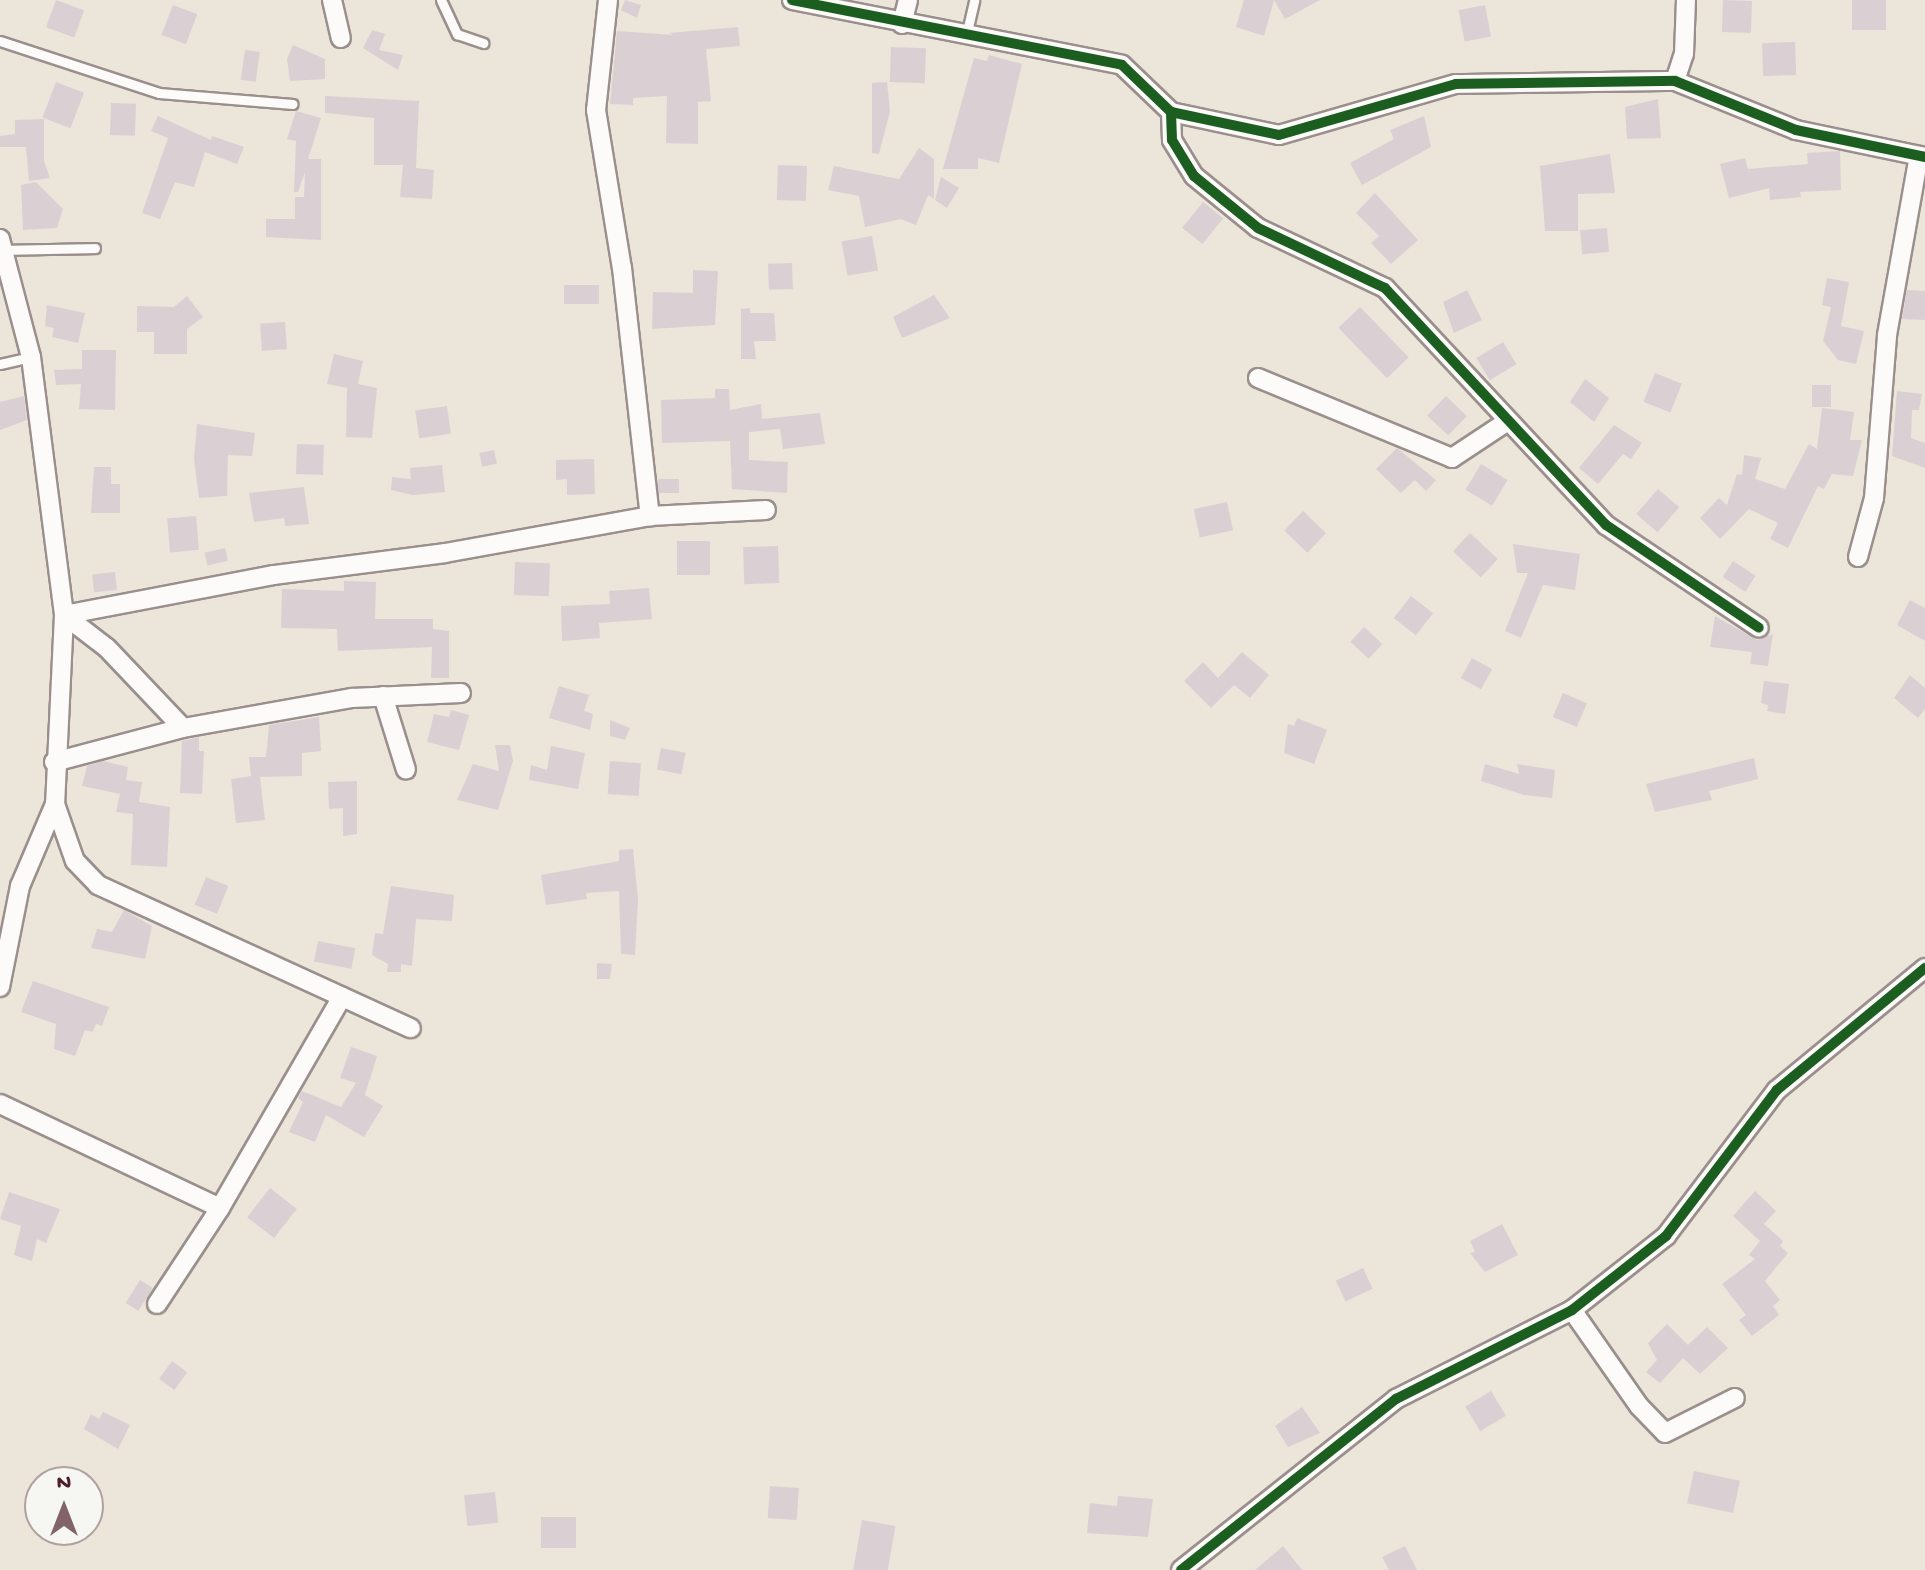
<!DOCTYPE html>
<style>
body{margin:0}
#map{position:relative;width:1925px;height:1570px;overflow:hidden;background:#ebe5da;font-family:"Gochi Hand",sans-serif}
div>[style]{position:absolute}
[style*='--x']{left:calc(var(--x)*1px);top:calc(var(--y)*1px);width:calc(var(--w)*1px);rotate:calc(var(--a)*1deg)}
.building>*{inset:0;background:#dad0d4;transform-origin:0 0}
.roads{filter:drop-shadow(2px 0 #9a8f8c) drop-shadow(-2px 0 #9a8f8c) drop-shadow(0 2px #9a8f8c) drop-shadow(0 -2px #9a8f8c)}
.lane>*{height:9px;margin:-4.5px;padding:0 4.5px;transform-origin:4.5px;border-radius:4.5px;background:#fcfbf9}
.street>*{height:18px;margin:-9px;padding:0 9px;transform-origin:9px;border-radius:9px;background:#fcfbf9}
.cycleway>*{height:10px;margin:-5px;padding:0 5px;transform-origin:5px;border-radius:5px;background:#1b5e20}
span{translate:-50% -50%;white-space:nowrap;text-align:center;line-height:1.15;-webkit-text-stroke:8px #f6f6f2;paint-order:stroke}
.north{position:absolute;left:24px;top:1466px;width:80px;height:80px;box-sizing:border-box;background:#f6f6f2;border:2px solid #b1a0a2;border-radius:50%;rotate:0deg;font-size:22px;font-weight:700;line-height:32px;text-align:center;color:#4a1f2b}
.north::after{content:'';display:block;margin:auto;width:28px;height:36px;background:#826468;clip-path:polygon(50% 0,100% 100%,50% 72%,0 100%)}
</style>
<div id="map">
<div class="building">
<div style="left:56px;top:0;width:30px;height:29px;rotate:20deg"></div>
<div style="clip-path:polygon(625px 0,641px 5px,637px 18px,621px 10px)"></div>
<div style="clip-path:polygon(1244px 0,1320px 0,1285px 19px,1274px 0,1264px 36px,1236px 27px)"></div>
<div style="left:1723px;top:0;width:29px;height:32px;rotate:2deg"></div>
<div style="left:1852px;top:0;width:34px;height:30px"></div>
<div style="left:173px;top:5px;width:26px;height:32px;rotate:21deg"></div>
<div style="left:1485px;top:5px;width:32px;height:27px;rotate:79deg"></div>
<div style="clip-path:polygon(738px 27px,740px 46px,706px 49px,711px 101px,698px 102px,698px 144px,666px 143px,667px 96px,633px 98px,633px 105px,610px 104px,617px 31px,673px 35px,669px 33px)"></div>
<div style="clip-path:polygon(372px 30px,385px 34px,379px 50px,403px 55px,398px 70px,363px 48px)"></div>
<div style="left:1795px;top:42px;width:33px;height:33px;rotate:88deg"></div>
<div style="clip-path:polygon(293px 45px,325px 59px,325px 79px,290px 81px,287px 59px)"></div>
<div style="left:891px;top:47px;width:35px;height:35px;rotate:2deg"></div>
<div style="left:245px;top:50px;width:15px;height:30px;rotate:8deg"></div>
<div style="clip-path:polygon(989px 55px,1022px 64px,999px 163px,978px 158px,978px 169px,943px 169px,974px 58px,987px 61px)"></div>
<div style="left:56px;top:82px;width:30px;height:38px;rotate:21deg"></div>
<div style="clip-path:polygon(887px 82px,890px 111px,879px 154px,872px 153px,872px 83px)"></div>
<div style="clip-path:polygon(325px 96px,419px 101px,416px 168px,434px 170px,432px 199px,400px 197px,403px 165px,374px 165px,374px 118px,325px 113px)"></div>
<div style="clip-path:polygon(1658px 99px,1661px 138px,1627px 139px,1625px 107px)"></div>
<div style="left:111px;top:103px;width:25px;height:32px;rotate:2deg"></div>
<div style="clip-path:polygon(296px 111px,321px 118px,308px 159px,321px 159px,321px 240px,266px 237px,266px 219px,295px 219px,295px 197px,304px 197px,305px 172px,298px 192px,294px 192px,296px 141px,287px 139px)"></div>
<div style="clip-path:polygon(158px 116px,211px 140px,212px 136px,244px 147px,237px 164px,205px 152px,194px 187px,175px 182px,160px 219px,142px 213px,168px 138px,151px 131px)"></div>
<div style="clip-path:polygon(1424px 116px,1431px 147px,1362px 185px,1350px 163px,1394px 139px,1390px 130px)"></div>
<div style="clip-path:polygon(44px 119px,44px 161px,50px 178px,29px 181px,26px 147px,0 147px,0 136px,15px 134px,15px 120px)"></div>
<div style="clip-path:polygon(919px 148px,934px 159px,934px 199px,928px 195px,916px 225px,901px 219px,865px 227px,859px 196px,828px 190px,834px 166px,899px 179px)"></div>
<div style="clip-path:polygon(1840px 151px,1841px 190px,1800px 192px,1801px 197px,1770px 200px,1769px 188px,1729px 198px,1720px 164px,1745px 158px,1748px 169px,1808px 164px,1807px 153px)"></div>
<div style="clip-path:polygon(1610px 154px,1615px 193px,1578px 194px,1578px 231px,1545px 231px,1540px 166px)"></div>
<div style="left:778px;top:165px;width:29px;height:35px;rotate:2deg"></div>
<div style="clip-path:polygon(941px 177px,959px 188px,947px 208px,935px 200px)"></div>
<div style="clip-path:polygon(36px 182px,63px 209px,57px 228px,23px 230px,21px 185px)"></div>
<div style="clip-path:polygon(1375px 193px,1418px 240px,1391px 264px,1371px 243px,1379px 236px,1356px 213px)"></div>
<div style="left:1203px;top:202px;width:26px;height:33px;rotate:39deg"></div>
<div style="left:1607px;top:228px;width:24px;height:27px;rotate:85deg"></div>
<div style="left:872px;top:236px;width:35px;height:31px;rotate:80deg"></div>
<div style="left:792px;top:263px;width:26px;height:24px;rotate:88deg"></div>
<div style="clip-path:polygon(693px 270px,718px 271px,715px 325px,652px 329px,653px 292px,693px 293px)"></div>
<div style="clip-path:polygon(1827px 278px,1849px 282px,1841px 326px,1864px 331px,1856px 364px,1838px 360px,1823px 341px,1831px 307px,1822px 305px)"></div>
<div style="left:564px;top:285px;width:35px;height:19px"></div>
<div style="clip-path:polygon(1467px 290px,1482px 320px,1454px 333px,1443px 302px)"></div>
<div style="clip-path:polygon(1907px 290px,1925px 291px,1925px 320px,1902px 319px)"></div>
<div style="clip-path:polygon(934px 295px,950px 318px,902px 338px,893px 317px)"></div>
<div style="clip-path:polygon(187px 296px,203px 317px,187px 329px,187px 354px,154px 354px,154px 332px,137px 332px,137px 306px,174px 307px)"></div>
<div style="clip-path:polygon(47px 305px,85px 313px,78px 343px,52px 337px,54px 328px,45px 326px)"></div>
<div style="left:1360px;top:307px;width:70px;height:30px;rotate:46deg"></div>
<div style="clip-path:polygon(750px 308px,750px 313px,774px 313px,776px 341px,754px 341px,756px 359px,741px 359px,741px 309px)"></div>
<div style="left:285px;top:322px;width:27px;height:25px;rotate:86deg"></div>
<div style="left:1503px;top:342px;width:26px;height:31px;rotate:59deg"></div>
<div style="clip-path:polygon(82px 350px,116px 350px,115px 410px,79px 409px,81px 384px,56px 385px,54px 370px,82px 369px)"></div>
<div style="clip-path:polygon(334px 354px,363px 361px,358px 384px,377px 388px,372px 438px,346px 437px,347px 388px,327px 384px)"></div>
<div style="left:1655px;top:373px;width:29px;height:31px;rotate:22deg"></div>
<div style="clip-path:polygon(1585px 379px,1609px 398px,1594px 422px,1570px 402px)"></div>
<div style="left:1812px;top:385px;width:19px;height:22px"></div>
<div style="clip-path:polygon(715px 389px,729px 389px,730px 410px,761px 404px,762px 419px,820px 413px,825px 444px,783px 449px,780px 429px,749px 432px,749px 460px,788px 462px,787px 493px,732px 489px,730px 441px,662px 443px,661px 400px,715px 398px)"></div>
<div style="clip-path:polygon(1897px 391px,1922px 394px,1919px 410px,1912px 410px,1911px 438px,1925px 443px,1925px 468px,1892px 456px)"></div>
<div style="clip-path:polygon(24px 396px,27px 420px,0 430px,0 402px)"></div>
<div style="left:1446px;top:396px;width:29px;height:27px;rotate:44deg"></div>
<div style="left:447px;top:406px;width:28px;height:32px;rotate:82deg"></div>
<div style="clip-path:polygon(1822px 408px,1854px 412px,1850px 440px,1862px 440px,1853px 476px,1832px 474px,1824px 489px,1818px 486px,1788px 548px,1770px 539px,1778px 523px,1749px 509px,1720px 539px,1700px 518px,1719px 498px,1727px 505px,1737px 474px,1742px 475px,1744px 455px,1761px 458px,1755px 479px,1785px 489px,1809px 444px,1817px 449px)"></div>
<div style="clip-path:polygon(197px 424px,255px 433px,252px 456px,228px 455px,227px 496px,199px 498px,194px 459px)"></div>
<div style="clip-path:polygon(1614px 425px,1642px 443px,1631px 459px,1623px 454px,1598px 484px,1579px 468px)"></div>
<div style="left:297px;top:444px;width:27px;height:30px;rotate:2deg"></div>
<div style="clip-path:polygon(1397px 448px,1436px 480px,1426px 491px,1415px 480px,1401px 493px,1376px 469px)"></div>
<div style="left:494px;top:450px;width:14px;height:15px;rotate:78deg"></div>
<div style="clip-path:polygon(594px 459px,595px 494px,567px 495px,567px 479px,556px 480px,556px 460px)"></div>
<div style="left:1481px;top:464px;width:31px;height:30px;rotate:31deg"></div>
<div style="clip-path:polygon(442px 465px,445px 492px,413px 495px,391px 490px,392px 477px,411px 479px,410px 468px)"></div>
<div style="clip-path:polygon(94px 467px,111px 467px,111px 484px,120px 484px,120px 513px,91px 513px)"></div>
<div style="left:658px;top:479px;width:21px;height:14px"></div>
<div style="clip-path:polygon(304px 487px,309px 524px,285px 526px,284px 518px,254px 522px,249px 493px)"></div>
<div style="left:1658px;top:489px;width:28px;height:33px;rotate:41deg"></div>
<div style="left:1227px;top:502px;width:29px;height:34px;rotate:78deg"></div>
<div style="left:1303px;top:511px;width:32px;height:27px;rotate:44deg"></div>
<div style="left:196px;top:516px;width:34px;height:29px;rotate:85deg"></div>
<div style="left:1470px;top:533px;width:38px;height:25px;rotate:43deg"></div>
<div style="left:677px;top:541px;width:33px;height:34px"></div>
<div style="clip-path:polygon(1513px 544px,1580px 554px,1575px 590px,1543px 585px,1521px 638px,1505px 631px,1528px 573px,1517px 573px)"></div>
<div style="left:778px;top:546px;width:37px;height:35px;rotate:88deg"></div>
<div style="left:225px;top:548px;width:13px;height:21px;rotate:77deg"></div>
<div style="left:1733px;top:561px;width:27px;height:19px;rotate:33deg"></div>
<div style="left:515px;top:562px;width:35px;height:33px;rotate:2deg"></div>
<div style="left:115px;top:572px;width:18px;height:23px;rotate:84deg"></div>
<div style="clip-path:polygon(344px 581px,376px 582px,375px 619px,433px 619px,433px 629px,449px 631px,449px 678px,431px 678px,432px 647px,338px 651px,337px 629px,281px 628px,282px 589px,344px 591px)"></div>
<div style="clip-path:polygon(649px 588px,652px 619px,599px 623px,600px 638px,562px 641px,561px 606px,610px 604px,609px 591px)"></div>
<div style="left:1411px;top:596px;width:28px;height:28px;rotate:38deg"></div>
<div style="clip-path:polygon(1910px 600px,1925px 608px,1925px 641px,1897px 625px)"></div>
<div style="clip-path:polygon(1715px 616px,1757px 640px,1773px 634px,1768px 666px,1750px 664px,1752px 652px,1710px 647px)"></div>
<div style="left:1364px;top:627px;width:25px;height:20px;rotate:43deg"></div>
<div style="clip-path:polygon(1242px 652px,1269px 675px,1250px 698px,1234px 685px,1211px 708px,1184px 681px,1203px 662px,1218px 678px)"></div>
<div style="left:1472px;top:658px;width:23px;height:23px;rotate:29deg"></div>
<div style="clip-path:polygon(1910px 675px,1925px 688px,1925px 709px,1918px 718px,1894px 698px)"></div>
<div style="clip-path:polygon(1764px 681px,1789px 684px,1785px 714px,1767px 711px,1768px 705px,1761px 703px)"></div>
<div style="clip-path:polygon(559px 686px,589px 695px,584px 711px,593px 714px,590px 730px,549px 718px)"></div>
<div style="left:1563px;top:693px;width:26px;height:26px;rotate:23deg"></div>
<div style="clip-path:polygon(451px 710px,469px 715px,459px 750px,427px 742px,434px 714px,449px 717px)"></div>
<div style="clip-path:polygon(319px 717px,321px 751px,302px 753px,302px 776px,260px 777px,265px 820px,236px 823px,231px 779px,251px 776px,249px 757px,266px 757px,269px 725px)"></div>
<div style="clip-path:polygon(1297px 718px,1327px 730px,1314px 764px,1284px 753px,1288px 724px,1294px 726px)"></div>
<div style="clip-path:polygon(610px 720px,630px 728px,625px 740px,610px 736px)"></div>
<div style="clip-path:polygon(199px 737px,199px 751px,204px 751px,202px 794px,180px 793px,182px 741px)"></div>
<div style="clip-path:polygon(495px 745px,510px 745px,513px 761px,498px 810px,457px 800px,473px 764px,499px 771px)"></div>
<div style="clip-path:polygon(551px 746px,585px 753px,578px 789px,529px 780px,531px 765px,547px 770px)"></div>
<div style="left:661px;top:748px;width:25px;height:22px;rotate:11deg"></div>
<div style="clip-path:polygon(1754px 758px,1758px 779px,1709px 791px,1712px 800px,1655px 812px,1646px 784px)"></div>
<div style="clip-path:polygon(103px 761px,128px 767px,126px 780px,142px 782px,139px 802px,170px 807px,167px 867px,131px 865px,133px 814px,116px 812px,120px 794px,82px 786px,87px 766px)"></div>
<div style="left:610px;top:761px;width:31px;height:33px;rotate:4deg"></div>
<div style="clip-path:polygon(1485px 764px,1519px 774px,1517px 764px,1555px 770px,1552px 798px,1524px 795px,1481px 781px)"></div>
<div style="clip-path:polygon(357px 781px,357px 834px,343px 836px,343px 808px,329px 809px,328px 782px)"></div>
<div style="clip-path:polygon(633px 849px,638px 899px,635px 955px,621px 954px,619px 891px,586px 893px,587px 899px,546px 905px,541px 875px,619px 861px,619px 850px)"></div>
<div style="left:206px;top:877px;width:24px;height:30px;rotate:22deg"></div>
<div style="clip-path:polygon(391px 886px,454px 895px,452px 921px,416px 919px,412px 966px,401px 964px,401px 972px,387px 972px,388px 964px,372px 955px,375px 933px,383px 934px)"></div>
<div style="clip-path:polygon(124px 910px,152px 926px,145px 959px,91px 948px,97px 929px,112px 932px)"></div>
<div style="left:318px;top:941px;width:38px;height:21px;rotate:11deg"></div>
<div style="clip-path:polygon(597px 963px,612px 964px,610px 979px,597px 979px)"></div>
<div style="clip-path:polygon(33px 981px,109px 1007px,102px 1026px,96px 1024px,93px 1032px,85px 1030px,75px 1056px,54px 1049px,56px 1024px,21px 1012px)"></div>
<div style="clip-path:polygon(351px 1047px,377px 1056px,365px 1095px,383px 1106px,364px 1137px,326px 1115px,315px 1142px,289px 1132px,303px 1102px,298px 1098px,302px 1091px,341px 1107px,356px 1083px,340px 1078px)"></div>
<div style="left:270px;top:1188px;width:34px;height:37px;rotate:38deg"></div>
<div style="clip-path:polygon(1755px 1191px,1776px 1211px,1764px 1224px,1783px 1241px,1780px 1246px,1788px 1253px,1765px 1281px,1780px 1300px,1773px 1306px,1779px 1315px,1752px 1336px,1739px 1320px,1746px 1315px,1722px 1284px,1755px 1259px,1749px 1255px,1760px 1241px,1733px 1216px)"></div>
<div style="clip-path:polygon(9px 1192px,60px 1209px,46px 1243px,37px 1239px,32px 1261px,14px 1255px,21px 1226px,0 1219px)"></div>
<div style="clip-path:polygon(1502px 1224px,1518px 1255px,1485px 1272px,1470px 1253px,1475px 1252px,1470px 1241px)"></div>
<div style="left:1363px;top:1268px;width:23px;height:30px;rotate:65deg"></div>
<div style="left:140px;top:1280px;width:15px;height:27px;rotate:32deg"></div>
<div style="clip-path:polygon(1667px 1324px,1688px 1345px,1707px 1327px,1728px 1348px,1700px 1374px,1683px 1358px,1660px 1383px,1646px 1372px,1657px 1360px,1648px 1343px)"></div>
<div style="left:172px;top:1361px;width:19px;height:22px;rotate:36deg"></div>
<div style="left:1491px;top:1391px;width:29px;height:30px;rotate:59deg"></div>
<div style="clip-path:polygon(1302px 1407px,1320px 1433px,1288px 1447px,1275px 1426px)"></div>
<div style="clip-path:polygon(103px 1412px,130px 1425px,118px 1449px,84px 1429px,91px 1414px,99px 1419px)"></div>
<div style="left:1694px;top:1471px;width:47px;height:33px;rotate:12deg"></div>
<div style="left:770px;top:1486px;width:29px;height:32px;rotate:4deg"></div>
<div style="left:495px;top:1492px;width:31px;height:31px;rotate:84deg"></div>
<div style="clip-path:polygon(1118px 1496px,1153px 1499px,1148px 1537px,1087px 1533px,1090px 1503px,1117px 1506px)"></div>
<div style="left:541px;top:1517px;width:35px;height:31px"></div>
<div style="left:862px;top:1520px;width:34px;height:51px;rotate:10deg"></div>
<div style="clip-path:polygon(1283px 1546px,1302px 1570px,1255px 1570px)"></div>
<div style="clip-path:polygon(1405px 1546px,1417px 1570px,1389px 1570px,1382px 1557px)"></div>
</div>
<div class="roads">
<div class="lane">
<div style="--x:441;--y:0;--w:38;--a:65"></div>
<div style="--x:457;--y:34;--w:28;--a:19"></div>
<div style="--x:966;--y:36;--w:37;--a:-77"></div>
<div style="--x:0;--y:41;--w:167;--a:18.1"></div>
<div style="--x:159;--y:93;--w:134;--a:4.7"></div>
<div style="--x:3;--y:250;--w:92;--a:-1.2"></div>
<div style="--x:0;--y:364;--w:32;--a:-13"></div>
</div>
<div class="street">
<div style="--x:332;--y:0;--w:39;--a:77"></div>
<div style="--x:608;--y:0;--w:111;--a:96.2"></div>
<div style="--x:596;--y:110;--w:160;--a:80.7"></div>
<div style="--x:622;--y:268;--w:250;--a:83.6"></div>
<div style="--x:792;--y:0;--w:336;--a:11.1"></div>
<div style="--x:1122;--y:65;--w:68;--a:43.8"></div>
<div style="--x:1171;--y:112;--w:110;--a:12"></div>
<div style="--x:1279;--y:135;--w:184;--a:-16.1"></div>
<div style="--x:1456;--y:84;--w:219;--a:-0.8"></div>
<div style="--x:1675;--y:81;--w:131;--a:22"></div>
<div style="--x:1796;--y:130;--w:132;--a:11.8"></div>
<div style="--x:902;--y:24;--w:25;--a:-76"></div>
<div style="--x:1675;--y:81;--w:28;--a:-72"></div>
<div style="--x:1684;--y:54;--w:54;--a:-87.9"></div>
<div style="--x:1171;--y:112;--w:28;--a:88"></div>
<div style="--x:1172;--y:140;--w:42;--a:58.6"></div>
<div style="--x:1194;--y:176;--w:82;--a:39.1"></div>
<div style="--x:1258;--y:228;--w:140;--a:25.3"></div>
<div style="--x:1385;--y:288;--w:324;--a:47"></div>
<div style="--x:1606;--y:525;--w:184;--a:33.9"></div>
<div style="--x:0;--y:239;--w:122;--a:75.3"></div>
<div style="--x:31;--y:357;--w:260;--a:82.7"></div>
<div style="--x:64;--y:615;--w:189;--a:92.7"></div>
<div style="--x:55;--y:804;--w:89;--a:113.1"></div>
<div style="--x:20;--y:886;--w:103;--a:101.2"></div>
<div style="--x:1258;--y:378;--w:210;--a:22.4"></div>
<div style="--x:1452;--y:458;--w:67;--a:-33.5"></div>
<div style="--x:1858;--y:557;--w:61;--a:-74.8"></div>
<div style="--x:1874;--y:498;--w:164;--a:-85.4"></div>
<div style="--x:1887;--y:335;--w:182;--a:-79.9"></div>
<div style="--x:64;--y:615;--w:214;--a:-10.8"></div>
<div style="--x:274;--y:575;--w:172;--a:-7.3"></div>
<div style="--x:445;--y:553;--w:208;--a:-10.2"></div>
<div style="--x:650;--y:516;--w:116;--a:-3"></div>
<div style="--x:64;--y:615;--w:54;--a:37.5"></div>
<div style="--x:107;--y:648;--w:110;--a:46.5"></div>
<div style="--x:183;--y:728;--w:172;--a:-10.1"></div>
<div style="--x:352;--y:698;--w:109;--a:-2.6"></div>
<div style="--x:383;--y:696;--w:77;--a:72.7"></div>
<div style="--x:54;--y:762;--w:133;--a:-14.8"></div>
<div style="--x:55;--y:804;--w:60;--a:70.7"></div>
<div style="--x:75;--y:861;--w:33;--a:46"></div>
<div style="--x:98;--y:885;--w:344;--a:24.6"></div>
<div style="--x:0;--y:1104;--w:243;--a:25.3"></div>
<div style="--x:157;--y:1304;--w:115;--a:-56.7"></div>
<div style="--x:220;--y:1208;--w:244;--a:-60"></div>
<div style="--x:1572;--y:1310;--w:117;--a:55.1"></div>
<div style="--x:1639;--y:1406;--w:37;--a:46"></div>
<div style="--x:1665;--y:1433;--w:78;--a:-26.6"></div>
<div style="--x:1181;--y:1570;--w:275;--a:-38.5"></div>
<div style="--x:1396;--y:1399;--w:197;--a:-26.8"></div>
<div style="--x:1572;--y:1310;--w:120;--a:-38.2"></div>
<div style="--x:1666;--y:1236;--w:183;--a:-52.8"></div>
<div style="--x:1777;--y:1090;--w:192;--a:-39.5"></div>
</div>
</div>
<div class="cycleway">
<div style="--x:792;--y:0;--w:336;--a:11.1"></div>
<div style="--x:1122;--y:65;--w:68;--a:43.8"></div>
<div style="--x:1171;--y:112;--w:110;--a:12"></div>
<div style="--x:1279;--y:135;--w:184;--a:-16.1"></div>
<div style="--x:1456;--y:84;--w:219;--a:-0.8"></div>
<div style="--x:1675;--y:81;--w:131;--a:22"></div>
<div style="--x:1796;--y:130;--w:132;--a:11.8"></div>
<div style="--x:1171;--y:112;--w:28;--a:88"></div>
<div style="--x:1172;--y:140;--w:42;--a:58.6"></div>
<div style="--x:1194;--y:176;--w:82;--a:39.1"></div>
<div style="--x:1258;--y:228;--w:140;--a:25.3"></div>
<div style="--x:1385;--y:288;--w:324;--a:47"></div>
<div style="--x:1606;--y:525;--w:184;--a:33.9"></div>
<div style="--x:1181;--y:1570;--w:275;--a:-38.5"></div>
<div style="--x:1396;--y:1399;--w:197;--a:-26.8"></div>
<div style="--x:1572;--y:1310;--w:120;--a:-38.2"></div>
<div style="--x:1666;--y:1236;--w:183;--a:-52.8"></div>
<div style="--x:1777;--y:1090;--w:192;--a:-39.5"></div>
</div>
<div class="north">N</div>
</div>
